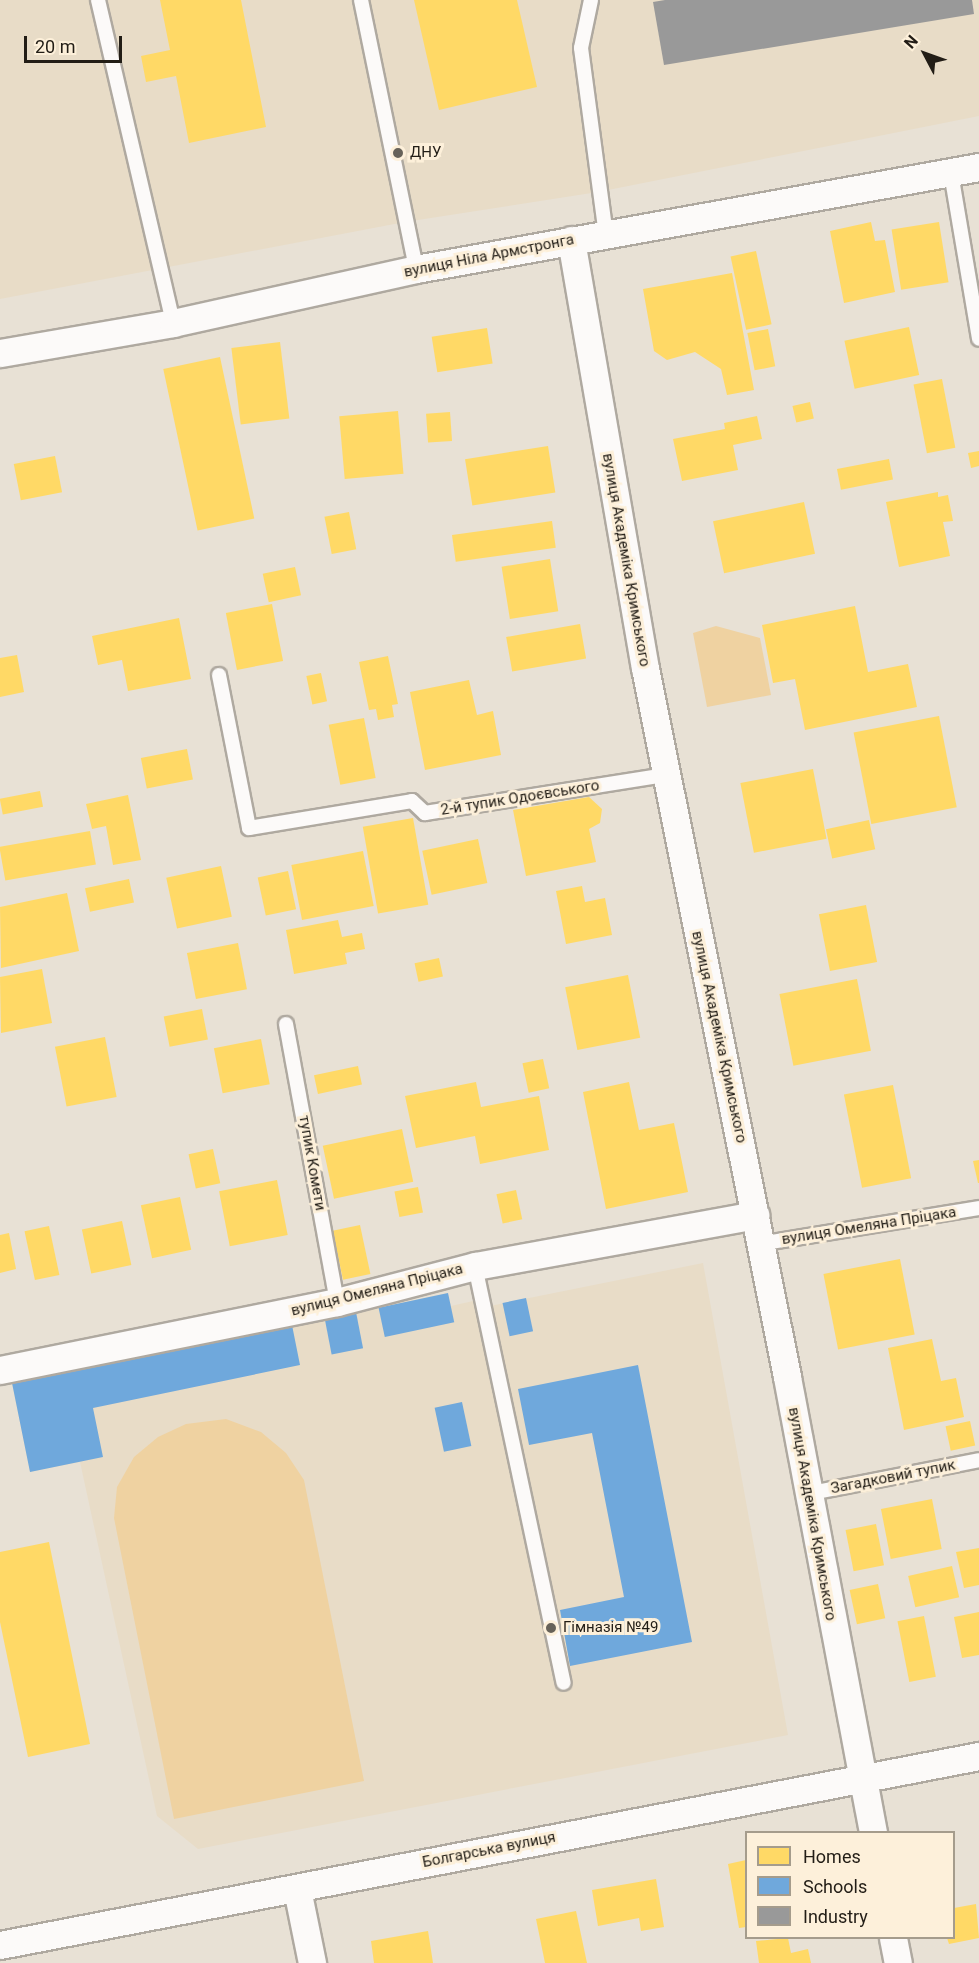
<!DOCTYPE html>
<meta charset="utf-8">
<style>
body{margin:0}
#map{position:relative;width:979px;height:1963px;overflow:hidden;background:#e8e1d5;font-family:Roboto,sans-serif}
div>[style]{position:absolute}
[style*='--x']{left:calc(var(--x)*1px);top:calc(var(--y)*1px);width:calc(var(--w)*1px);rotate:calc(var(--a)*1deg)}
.built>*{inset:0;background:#e8dcc7}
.green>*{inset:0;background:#efd2a1}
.homes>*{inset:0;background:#ffd966;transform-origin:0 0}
.schools>*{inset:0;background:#6fa8dc;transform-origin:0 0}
.industry>*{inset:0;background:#999}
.roads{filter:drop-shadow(2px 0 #afa9a0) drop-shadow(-2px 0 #afa9a0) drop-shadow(0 2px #afa9a0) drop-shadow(0 -2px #afa9a0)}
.lane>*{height:14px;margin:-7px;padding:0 7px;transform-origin:7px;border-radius:7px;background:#fcfaf9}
.street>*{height:27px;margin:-13.5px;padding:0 13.5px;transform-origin:13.5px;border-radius:13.5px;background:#fcfaf9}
.dots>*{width:16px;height:16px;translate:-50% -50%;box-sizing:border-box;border:3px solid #fdf0da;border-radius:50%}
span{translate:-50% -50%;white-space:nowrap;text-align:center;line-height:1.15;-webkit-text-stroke:6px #fdf0da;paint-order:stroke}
.poi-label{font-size:15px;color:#221d16}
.left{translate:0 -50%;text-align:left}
.street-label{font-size:15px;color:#221d16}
.legend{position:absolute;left:745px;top:1831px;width:210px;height:108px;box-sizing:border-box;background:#fdf0da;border:2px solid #a59c8c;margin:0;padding:8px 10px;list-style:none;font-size:18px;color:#221d16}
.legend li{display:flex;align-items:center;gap:12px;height:30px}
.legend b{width:30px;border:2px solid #a59c8c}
.north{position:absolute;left:895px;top:24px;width:60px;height:60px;-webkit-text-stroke:4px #fdf0da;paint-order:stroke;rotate:311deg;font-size:16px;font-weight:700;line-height:24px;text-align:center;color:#221d16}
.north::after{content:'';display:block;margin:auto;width:21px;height:27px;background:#221d16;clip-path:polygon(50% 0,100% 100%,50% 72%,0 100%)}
.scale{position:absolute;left:24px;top:36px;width:98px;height:27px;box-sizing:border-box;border:3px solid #221d16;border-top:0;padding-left:8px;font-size:18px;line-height:21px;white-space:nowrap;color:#221d16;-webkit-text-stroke:4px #fdf0da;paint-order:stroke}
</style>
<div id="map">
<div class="built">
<div style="clip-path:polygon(0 0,979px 0,979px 116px,598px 192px,405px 222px,0 299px)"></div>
<div style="clip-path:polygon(703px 1263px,788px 1735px,198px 1849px,157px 1816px,80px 1462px,30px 1472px,12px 1383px,448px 1293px,451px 1306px,473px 1301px,475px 1309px)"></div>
</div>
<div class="green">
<div style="clip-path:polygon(716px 626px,760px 638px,771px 695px,707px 707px,693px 633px)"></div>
<div style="clip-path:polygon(226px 1419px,261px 1432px,286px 1453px,304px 1480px,364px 1781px,174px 1819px,114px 1518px,117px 1487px,134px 1457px,158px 1437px,186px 1424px)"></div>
</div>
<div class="homes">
<div style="clip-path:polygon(160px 0,241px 0,266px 127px,189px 143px,176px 76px,146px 82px,141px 56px,170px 50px)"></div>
<div style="clip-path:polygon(414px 0,517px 0,537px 87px,439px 110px)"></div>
<div style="clip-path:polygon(871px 222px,875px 241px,885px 240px,895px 292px,844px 303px,830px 231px)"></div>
<div style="left:939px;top:222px;width:61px;height:48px;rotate:81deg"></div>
<div style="left:756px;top:251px;width:75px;height:26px;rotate:78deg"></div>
<div style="clip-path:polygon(732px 273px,754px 390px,727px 395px,721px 369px,695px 352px,667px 360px,654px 351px,643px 289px)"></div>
<div style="left:909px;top:327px;width:49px;height:66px;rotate:78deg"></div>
<div style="left:487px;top:328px;width:36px;height:56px;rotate:81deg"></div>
<div style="left:768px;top:329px;width:38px;height:21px;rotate:79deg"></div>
<div style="left:280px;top:342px;width:77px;height:49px;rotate:83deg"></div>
<div style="left:220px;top:357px;width:165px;height:58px;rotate:78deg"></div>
<div style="left:942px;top:379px;width:70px;height:29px;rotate:79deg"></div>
<div style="left:810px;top:402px;width:17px;height:18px;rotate:77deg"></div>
<div style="left:398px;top:411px;width:63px;height:59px;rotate:85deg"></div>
<div style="left:450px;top:412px;width:29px;height:24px;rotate:86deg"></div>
<div style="clip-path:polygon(757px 416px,762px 439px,733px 445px,738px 470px,682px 481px,673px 439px,725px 429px,724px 423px)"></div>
<div style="left:548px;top:446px;width:47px;height:84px;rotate:81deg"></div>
<div style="clip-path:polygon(979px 451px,979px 466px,971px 468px,968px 453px)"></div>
<div style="left:55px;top:456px;width:37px;height:42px;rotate:79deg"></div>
<div style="left:889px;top:459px;width:21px;height:53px;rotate:79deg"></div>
<div style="clip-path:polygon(938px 492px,938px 497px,948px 495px,953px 521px,943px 522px,950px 556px,899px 567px,886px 502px)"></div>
<div style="left:804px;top:502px;width:53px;height:93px;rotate:78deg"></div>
<div style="left:349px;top:512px;width:38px;height:25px;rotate:79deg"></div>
<div style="left:552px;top:521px;width:27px;height:101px;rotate:82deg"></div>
<div style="left:550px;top:559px;width:53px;height:49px;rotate:81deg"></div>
<div style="left:295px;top:567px;width:29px;height:33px;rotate:78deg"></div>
<div style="left:272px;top:604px;width:58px;height:47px;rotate:79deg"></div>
<div style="clip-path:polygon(855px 606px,868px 672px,908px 664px,917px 707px,805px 730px,795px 679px,773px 683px,762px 625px)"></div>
<div style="clip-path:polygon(179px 618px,191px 679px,128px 691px,122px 660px,98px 665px,92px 636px)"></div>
<div style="left:580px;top:624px;width:35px;height:75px;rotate:80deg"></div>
<div style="clip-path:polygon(17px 655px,24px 692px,0 697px,0 658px)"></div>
<div style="clip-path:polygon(388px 656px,398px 704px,392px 705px,394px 717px,378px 720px,376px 709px,369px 710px,359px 662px)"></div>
<div style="left:321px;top:673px;width:29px;height:15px;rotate:78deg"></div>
<div style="clip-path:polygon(469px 680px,477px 715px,493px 711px,501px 755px,425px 770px,410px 692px)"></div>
<div style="left:939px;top:716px;width:93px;height:87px;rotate:79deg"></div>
<div style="left:364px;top:718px;width:61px;height:36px;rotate:79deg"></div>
<div style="left:187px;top:749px;width:31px;height:47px;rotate:79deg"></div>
<div style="left:813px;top:769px;width:71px;height:74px;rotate:79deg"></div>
<div style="left:40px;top:791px;width:16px;height:41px;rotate:79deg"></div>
<div style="clip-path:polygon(128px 795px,141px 860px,113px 865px,106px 826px,92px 829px,86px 804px)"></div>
<div style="clip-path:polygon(589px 797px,602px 809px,600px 823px,589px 829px,596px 862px,526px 876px,513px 810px)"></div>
<div style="left:413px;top:818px;width:88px;height:51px;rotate:80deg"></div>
<div style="left:869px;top:820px;width:30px;height:44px;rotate:78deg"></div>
<div style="left:90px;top:831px;width:34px;height:92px;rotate:80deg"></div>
<div style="left:478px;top:839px;width:45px;height:57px;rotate:78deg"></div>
<div style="left:363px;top:851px;width:56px;height:73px;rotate:79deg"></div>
<div style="left:221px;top:866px;width:52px;height:56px;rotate:78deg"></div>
<div style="left:288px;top:871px;width:39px;height:31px;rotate:78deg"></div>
<div style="left:129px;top:879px;width:24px;height:45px;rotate:78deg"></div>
<div style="clip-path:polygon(582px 886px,585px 902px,605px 898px,612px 935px,566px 944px,556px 891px)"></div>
<div style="clip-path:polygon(67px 893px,79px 951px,1px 968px,0 907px)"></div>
<div style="left:866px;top:905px;width:58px;height:48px;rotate:79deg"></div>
<div style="clip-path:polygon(338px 920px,342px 937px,362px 933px,365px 949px,345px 953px,347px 964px,294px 974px,286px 930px)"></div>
<div style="left:238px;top:943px;width:47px;height:52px;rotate:79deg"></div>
<div style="left:439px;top:958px;width:19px;height:25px;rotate:78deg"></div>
<div style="clip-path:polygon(42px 969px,52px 1023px,1px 1033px,0 977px)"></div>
<div style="left:628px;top:975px;width:64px;height:64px;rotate:79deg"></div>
<div style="left:857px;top:979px;width:73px;height:79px;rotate:79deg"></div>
<div style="left:202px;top:1009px;width:31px;height:39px;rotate:79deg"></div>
<div style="left:105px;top:1037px;width:61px;height:51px;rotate:79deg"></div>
<div style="left:261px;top:1039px;width:46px;height:48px;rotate:79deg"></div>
<div style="left:543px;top:1059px;width:30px;height:21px;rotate:78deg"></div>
<div style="left:358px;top:1066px;width:19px;height:45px;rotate:78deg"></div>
<div style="clip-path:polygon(476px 1082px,481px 1107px,539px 1096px,549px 1150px,480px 1164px,475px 1136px,416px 1148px,405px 1096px)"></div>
<div style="clip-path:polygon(629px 1082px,639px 1130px,674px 1123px,688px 1192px,606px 1209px,583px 1092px)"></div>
<div style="left:893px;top:1085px;width:95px;height:50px;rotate:79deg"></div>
<div style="left:402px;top:1129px;width:54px;height:81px;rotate:78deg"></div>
<div style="left:213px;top:1149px;width:35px;height:25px;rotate:78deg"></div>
<div style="clip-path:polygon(979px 1160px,979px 1183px,978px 1183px,973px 1161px)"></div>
<div style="left:277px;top:1180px;width:56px;height:59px;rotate:79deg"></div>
<div style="left:418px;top:1187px;width:26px;height:24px;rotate:79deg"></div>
<div style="left:516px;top:1190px;width:30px;height:20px;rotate:78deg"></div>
<div style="left:180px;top:1197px;width:54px;height:40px;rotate:78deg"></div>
<div style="left:122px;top:1221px;width:45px;height:41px;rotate:78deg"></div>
<div style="left:360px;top:1225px;width:50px;height:28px;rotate:78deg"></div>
<div style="left:49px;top:1226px;width:50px;height:25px;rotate:78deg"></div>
<div style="clip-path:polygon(9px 1233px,16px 1269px,0 1273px,0 1235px)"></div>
<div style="left:900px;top:1259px;width:77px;height:78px;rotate:79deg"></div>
<div style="clip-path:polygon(932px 1339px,941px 1381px,956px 1378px,964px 1417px,904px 1430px,888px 1348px)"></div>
<div style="left:970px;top:1421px;width:25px;height:25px;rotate:78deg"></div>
<div style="left:932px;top:1499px;width:51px;height:52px;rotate:79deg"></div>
<div style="left:876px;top:1524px;width:42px;height:31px;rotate:79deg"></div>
<div style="clip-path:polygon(49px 1542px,90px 1744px,28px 1757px,0 1622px,0 1552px)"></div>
<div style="clip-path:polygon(979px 1548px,979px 1585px,964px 1588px,956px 1552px)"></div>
<div style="left:952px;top:1566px;width:32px;height:45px;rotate:77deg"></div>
<div style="left:878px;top:1584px;width:35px;height:29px;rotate:78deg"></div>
<div style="clip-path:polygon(979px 1612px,979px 1655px,962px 1658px,954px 1617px)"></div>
<div style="left:924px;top:1616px;width:62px;height:27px;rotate:79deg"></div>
<div style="clip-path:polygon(746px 1860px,746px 1927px,739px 1928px,728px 1864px)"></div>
<div style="clip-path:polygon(656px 1879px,664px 1927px,641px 1931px,639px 1918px,598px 1926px,592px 1890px)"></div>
<div style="clip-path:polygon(976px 1904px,979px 1938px,949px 1944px,947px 1938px,954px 1938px,954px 1908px)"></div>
<div style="clip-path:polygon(576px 1911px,587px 1963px,545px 1963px,536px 1919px)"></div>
<div style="clip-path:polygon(428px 1931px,433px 1963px,374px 1963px,371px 1941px)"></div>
<div style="clip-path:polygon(788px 1938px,791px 1953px,808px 1949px,811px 1963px,759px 1963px,756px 1941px)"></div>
</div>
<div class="schools">
<div style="left:448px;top:1293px;width:30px;height:71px;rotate:78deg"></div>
<div style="left:526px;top:1298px;width:34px;height:24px;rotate:78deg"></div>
<div style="left:356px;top:1312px;width:37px;height:32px;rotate:79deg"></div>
<div style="clip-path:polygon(292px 1325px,300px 1365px,93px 1408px,103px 1457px,30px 1472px,12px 1383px)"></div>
<div style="clip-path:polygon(638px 1365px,692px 1642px,570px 1666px,560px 1610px,624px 1597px,592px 1433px,529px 1445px,518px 1389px)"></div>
<div style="left:462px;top:1402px;width:45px;height:28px;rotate:78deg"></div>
</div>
<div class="industry">
<div style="clip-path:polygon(665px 0,972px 0,974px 14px,664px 65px,653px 2px)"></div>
</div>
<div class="roads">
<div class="lane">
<div style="--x:98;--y:0;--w:332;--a:76.9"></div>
<div style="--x:361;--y:0;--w:275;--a:78.4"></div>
<div style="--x:591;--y:0;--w:49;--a:101.8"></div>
<div style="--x:581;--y:48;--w:189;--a:82.4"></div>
<div style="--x:951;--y:173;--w:168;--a:80.4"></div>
<div style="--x:219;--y:675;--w:156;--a:78.9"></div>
<div style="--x:249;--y:828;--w:165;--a:-9.4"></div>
<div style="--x:412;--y:801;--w:18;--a:43"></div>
<div style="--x:425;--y:813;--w:244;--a:-9"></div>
<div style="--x:286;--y:1024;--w:283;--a:79.6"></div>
<div style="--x:759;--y:1244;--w:223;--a:-9.3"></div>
<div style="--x:475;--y:1266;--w:426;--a:78"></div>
<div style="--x:806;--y:1494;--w:176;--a:-11.1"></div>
</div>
<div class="street">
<div style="--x:571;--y:240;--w:434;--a:80.2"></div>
<div style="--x:645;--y:668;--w:723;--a:78.67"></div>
<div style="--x:787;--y:1377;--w:463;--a:79.3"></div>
<div style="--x:0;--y:353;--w:176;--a:-9.8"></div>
<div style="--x:173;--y:323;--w:249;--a:-12.5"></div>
<div style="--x:416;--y:269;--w:572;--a:-10.27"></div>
<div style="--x:0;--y:1370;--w:344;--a:-11.4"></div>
<div style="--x:337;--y:1302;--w:143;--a:-14.6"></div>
<div style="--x:475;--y:1266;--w:285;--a:-10.3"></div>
<div style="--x:297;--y:1889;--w:76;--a:78.5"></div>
<div style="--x:893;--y:1938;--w:25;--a:79"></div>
<div style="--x:0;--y:1945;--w:997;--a:-10.93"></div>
</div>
</div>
<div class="dots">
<div style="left:398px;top:153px;background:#676259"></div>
<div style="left:551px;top:1628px;background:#676259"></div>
</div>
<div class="poi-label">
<span class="left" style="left:410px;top:153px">ДНУ</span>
<span class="left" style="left:563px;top:1628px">Гімназія №49</span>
</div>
<div class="street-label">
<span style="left:489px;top:256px;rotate:-11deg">вулиця Ніла Армстронга</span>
<span style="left:626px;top:560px;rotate:80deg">вулиця Академіка Кримського</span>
<span style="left:520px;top:798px;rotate:-9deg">2-й тупик Одоєвського</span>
<span style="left:719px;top:1037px;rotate:78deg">вулиця Академіка Кримського</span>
<span style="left:312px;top:1163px;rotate:80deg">тупик Комети</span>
<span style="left:869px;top:1226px;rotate:-9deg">вулиця Омеляна Пріцака</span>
<span style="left:377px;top:1290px;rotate:-14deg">вулиця Омеляна Пріцака</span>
<span style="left:893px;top:1477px;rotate:-11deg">Загадковий тупик</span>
<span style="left:812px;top:1514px;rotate:80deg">вулиця Академіка Кримського</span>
<span style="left:489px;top:1850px;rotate:-11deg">Болгарська вулиця</span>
</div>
<ul class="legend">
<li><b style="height:16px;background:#ffd966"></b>Homes</li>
<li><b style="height:16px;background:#6fa8dc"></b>Schools</li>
<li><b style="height:16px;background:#999"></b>Industry</li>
</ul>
<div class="north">N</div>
<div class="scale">20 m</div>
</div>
